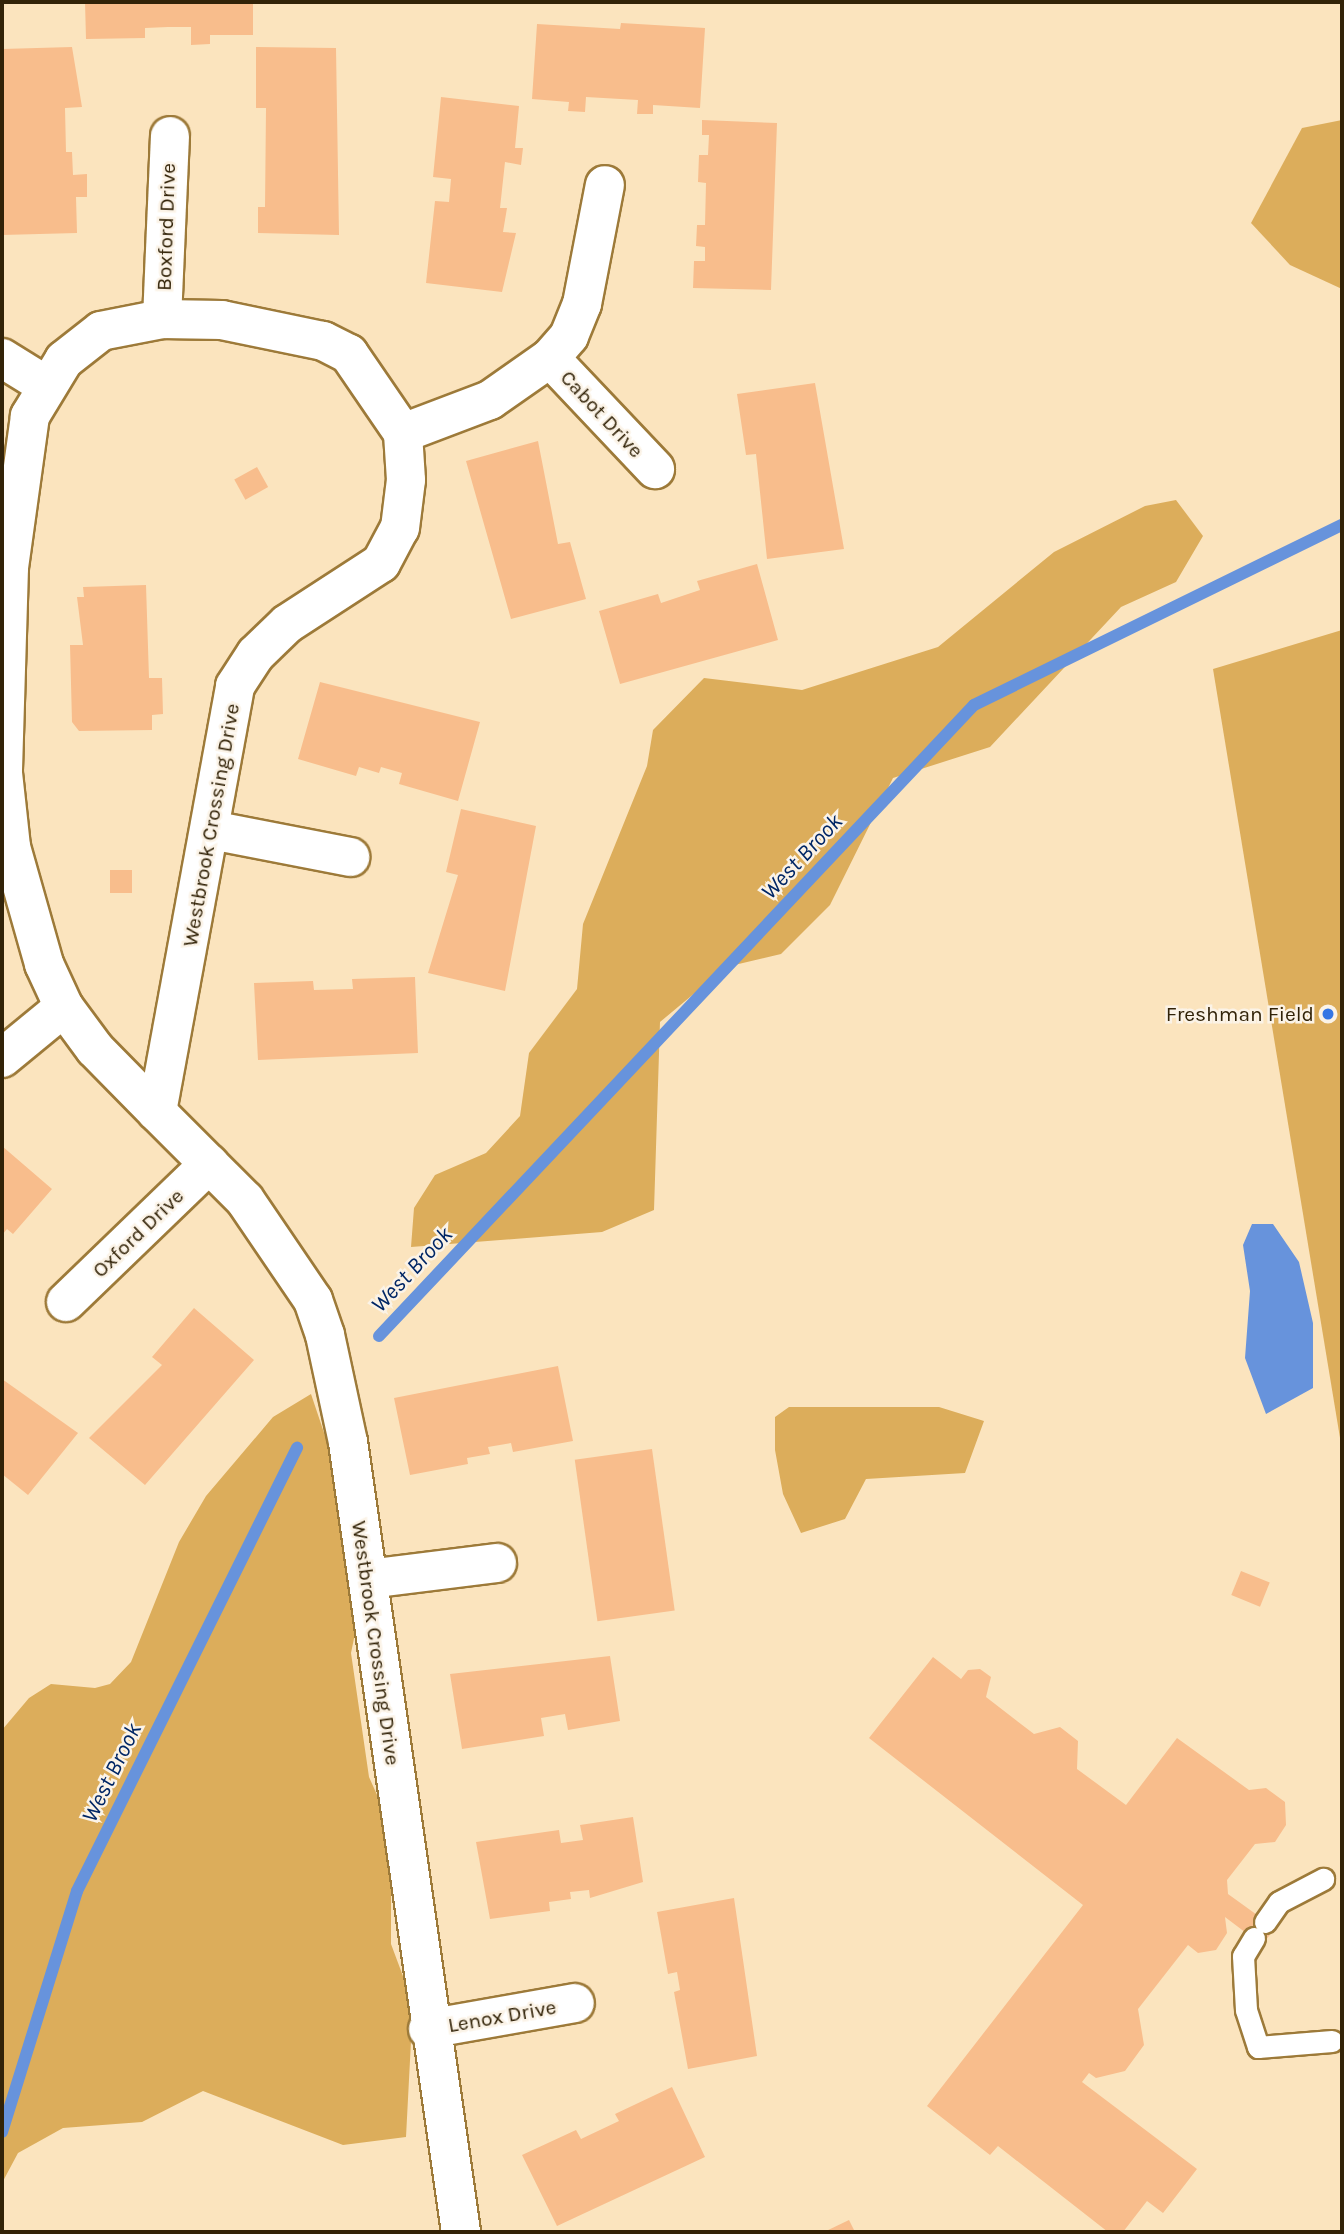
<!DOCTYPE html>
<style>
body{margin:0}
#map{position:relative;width:1344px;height:2234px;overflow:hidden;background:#fbe4be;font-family:Karla,sans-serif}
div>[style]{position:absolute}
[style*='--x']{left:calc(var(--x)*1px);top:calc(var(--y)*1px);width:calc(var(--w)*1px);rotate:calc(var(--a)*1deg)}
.green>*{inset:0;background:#dcad5b}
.water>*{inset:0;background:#6793dc}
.stream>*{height:12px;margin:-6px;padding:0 6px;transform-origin:6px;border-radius:6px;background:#6793dc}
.building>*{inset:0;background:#f8bd8c;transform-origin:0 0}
.roads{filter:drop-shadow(2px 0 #9d7a39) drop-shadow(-2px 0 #9d7a39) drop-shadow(0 2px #9d7a39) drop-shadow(0 -2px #9d7a39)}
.lane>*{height:21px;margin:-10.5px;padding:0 10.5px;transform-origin:10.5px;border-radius:10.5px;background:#fff}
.street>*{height:38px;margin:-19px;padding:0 19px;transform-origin:19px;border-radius:19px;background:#fff}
.dots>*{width:19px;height:19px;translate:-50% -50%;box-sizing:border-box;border:4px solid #fbf3e7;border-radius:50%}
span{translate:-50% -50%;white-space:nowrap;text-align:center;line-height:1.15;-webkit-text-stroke:5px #fbf3e7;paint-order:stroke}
.street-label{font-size:21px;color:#322308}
.poi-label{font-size:21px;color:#322308}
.right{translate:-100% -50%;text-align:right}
.water-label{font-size:23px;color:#002665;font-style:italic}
.frame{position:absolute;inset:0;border:4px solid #322308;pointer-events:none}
</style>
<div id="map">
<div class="green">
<div style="clip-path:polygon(1342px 120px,1342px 289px,1290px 265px,1251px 223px,1302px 128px)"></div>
<div style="clip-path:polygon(1176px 500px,1203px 536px,1176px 582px,1121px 607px,990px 747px,893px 778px,830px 905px,781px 954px,726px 967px,660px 1022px,654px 1210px,602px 1232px,411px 1247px,414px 1208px,435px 1175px,486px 1153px,520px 1116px,529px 1053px,577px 989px,583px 924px,647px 766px,653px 730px,704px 678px,802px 690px,938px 647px,1054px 552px,1145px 506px)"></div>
<div style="clip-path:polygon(1342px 630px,1342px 1450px,1213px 669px)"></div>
<div style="clip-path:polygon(311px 1394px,356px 1528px,363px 1595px,351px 1653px,369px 1777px,391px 1826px,391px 1944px,413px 2003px,406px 2137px,343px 2145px,203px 2091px,142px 2122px,63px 2128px,18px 2153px,2px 2183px,2px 1730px,29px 1698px,51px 1684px,95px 1688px,110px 1684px,131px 1662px,179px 1542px,206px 1496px,273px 1417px)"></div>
<div style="clip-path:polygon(789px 1407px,939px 1407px,984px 1421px,965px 1473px,866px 1479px,845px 1519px,801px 1533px,783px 1494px,775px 1450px,775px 1417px)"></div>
</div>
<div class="water">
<div style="clip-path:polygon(1252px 1224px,1273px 1224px,1299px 1262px,1313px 1323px,1313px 1388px,1266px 1414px,1245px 1358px,1250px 1291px,1243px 1245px)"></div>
</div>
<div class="stream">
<div style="--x:379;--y:1336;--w:867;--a:-46.68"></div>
<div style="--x:974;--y:705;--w:410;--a:-26.1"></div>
<div style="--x:2;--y:2132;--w:252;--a:-72.7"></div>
<div style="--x:77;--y:1891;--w:495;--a:-63.6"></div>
</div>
<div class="building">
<div style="clip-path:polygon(85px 2px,253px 2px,253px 35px,210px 35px,210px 44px,191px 45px,191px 27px,168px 27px,145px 28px,145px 38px,86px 39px)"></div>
<div style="clip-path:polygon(621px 23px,705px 28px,700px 108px,653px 105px,653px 114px,637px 114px,638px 100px,586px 97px,585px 112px,568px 111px,569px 102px,532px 99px,537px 24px,620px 29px)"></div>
<div style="clip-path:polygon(72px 47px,82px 107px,65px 108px,66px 152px,72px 152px,73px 175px,87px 174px,87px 197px,76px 197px,77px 233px,2px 235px,2px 49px)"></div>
<div style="clip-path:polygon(256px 47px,336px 48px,339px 235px,258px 233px,258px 207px,265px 207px,266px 108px,256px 108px)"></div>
<div style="clip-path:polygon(441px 97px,519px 106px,515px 148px,523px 148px,521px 165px,505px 162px,500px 208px,507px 208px,503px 232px,516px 233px,502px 292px,426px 283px,435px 201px,449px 202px,451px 179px,433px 177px)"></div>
<div style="clip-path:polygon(702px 120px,777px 123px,771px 290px,693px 288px,694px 261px,705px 261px,705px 247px,696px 246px,697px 225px,705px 225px,706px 183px,698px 182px,699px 155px,708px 155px,709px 135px,702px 135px)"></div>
<div style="clip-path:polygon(815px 383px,844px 549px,767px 559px,756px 454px,746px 455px,737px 394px)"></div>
<div style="clip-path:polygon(538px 441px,558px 544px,570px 542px,586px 599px,511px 619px,466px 461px)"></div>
<div style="left:257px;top:467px;width:23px;height:26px;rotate:61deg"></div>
<div style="clip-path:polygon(757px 564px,778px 640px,620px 684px,599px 611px,658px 594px,661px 603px,700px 590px,697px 581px)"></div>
<div style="clip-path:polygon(146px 585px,149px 678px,162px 678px,163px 714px,152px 715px,152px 730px,79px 731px,72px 722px,70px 645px,83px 645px,77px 597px,84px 597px,83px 587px)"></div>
<div style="clip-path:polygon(320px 682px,480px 722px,458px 801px,399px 784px,402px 773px,381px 767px,379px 773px,359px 767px,356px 776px,298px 759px)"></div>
<div style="clip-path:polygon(461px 809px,536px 826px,505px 991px,428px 973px,458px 875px,446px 872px)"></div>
<div style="left:110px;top:870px;width:22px;height:23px"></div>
<div style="clip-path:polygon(415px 977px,418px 1053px,258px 1060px,254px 983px,313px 981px,314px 990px,353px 989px,352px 979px)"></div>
<div style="clip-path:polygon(2px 1146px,52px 1189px,13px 1234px,7px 1229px,2px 1235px)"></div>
<div style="clip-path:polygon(194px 1308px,254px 1360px,145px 1485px,89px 1438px,162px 1365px,152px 1357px)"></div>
<div style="clip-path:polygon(558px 1366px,573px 1441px,513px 1452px,511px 1443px,488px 1447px,490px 1454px,467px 1458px,468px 1464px,410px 1475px,394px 1398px)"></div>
<div style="clip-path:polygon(2px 1379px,78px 1433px,28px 1495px,2px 1474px)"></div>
<div style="left:652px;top:1449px;width:163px;height:78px;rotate:82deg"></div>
<div style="left:1241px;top:1571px;width:31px;height:26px;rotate:22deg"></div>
<div style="clip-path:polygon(610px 1656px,620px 1721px,568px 1730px,565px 1714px,541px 1718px,544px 1736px,462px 1749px,450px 1674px)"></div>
<div style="clip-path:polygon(933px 1657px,961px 1679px,968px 1670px,980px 1669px,991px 1677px,986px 1697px,1034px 1734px,1060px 1727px,1078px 1741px,1077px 1769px,1126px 1805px,1177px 1738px,1249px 1790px,1266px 1788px,1285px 1802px,1286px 1825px,1275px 1842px,1255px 1844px,1227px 1880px,1228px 1894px,1275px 1928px,1262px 1945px,1225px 1917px,1227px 1933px,1216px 1950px,1198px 1953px,1188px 1945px,1138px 2009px,1144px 2045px,1125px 2071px,1096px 2078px,1089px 2073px,1082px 2082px,1197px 2169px,1163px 2213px,1147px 2201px,1123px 2232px,1108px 2232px,998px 2146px,990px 2155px,927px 2106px,1083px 1905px,869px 1738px)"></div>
<div style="clip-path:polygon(633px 1817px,643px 1882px,590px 1898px,589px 1890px,570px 1892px,571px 1899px,549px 1902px,550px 1911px,490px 1919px,476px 1842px,559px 1830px,561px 1843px,583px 1840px,580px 1825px)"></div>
<div style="clip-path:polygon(734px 1898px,757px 2056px,688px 2069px,674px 1992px,680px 1990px,677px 1972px,668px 1974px,657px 1912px)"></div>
<div style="clip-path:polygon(672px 2087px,705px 2157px,557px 2226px,522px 2155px,576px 2130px,581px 2139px,619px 2121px,615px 2114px)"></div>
<div style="clip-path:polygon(849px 2220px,855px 2232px,824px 2232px)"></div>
</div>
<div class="roads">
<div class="lane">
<div style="--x:1265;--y:1922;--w:24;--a:-55"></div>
<div style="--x:1279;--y:1902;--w:50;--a:-27.6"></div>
<div style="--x:1254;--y:1938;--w:21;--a:121"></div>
<div style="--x:1243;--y:1956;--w:54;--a:86.8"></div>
<div style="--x:1246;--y:2010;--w:39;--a:72"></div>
<div style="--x:1258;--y:2047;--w:74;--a:-4.6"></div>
</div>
<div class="street">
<div style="--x:162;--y:319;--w:183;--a:-87.5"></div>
<div style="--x:2;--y:358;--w:49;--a:31.8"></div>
<div style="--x:550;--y:358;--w:29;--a:-49"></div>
<div style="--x:569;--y:336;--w:35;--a:-68"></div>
<div style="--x:582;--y:304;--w:121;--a:-79.1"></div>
<div style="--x:403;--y:433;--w:93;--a:-20.8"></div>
<div style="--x:490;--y:400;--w:73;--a:-35"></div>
<div style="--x:550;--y:358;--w:153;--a:46.6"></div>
<div style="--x:211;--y:830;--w:142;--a:11"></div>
<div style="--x:2;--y:1058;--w:80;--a:-39.4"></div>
<div style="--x:157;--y:1112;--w:433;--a:-79.6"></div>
<div style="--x:235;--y:686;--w:38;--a:-57"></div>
<div style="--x:256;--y:654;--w:43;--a:-44.1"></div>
<div style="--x:287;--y:624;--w:112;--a:-33"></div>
<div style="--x:381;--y:563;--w:40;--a:-62"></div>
<div style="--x:400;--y:528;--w:48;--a:-82.9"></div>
<div style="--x:406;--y:480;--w:47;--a:-93.7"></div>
<div style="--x:403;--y:433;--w:96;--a:-124.4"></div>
<div style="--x:349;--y:354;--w:29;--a:-153"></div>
<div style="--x:323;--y:341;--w:103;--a:-168.3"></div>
<div style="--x:222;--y:320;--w:60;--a:-179"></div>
<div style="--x:162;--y:319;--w:62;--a:168.9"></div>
<div style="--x:101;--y:331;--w:47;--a:141.9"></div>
<div style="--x:64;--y:360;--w:66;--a:121.3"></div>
<div style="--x:30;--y:416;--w:153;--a:97.9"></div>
<div style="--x:9;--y:568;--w:205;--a:91.7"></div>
<div style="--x:3;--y:773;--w:74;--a:83.8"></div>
<div style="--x:11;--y:847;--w:122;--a:74.2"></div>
<div style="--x:44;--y:964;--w:47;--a:65.1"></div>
<div style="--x:64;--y:1007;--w:52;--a:53.6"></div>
<div style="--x:95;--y:1049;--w:88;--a:45.5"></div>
<div style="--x:157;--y:1112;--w:124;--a:45"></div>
<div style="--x:245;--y:1200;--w:121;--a:55.8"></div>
<div style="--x:313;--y:1300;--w:37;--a:71"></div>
<div style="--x:325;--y:1335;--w:109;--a:77.9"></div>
<div style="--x:348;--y:1442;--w:798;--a:81.86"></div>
<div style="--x:66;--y:1302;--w:199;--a:-44"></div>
<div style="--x:368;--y:1579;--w:130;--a:-7.1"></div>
<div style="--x:428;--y:2029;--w:149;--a:-10"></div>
</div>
</div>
<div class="dots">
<div style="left:1328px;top:1014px;background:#3576e4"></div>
</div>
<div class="street-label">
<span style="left:166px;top:227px;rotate:-88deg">Boxford Drive</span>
<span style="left:602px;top:414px;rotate:47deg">Cabot Drive</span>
<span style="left:211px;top:825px;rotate:-80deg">Westbrook Crossing Drive</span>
<span style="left:138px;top:1233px;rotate:-44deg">Oxford Drive</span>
<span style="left:376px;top:1643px;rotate:82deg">Westbrook Crossing Drive</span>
<span style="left:502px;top:2016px;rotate:-10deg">Lenox Drive</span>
</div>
<div class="poi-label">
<span class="right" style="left:1314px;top:1014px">Freshman Field</span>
</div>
<div class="water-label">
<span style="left:802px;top:857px;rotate:-47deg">West Brook</span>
<span style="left:412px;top:1270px;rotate:-47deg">West Brook</span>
<span style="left:112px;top:1773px;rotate:-64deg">West Brook</span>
</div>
<div class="frame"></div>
</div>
